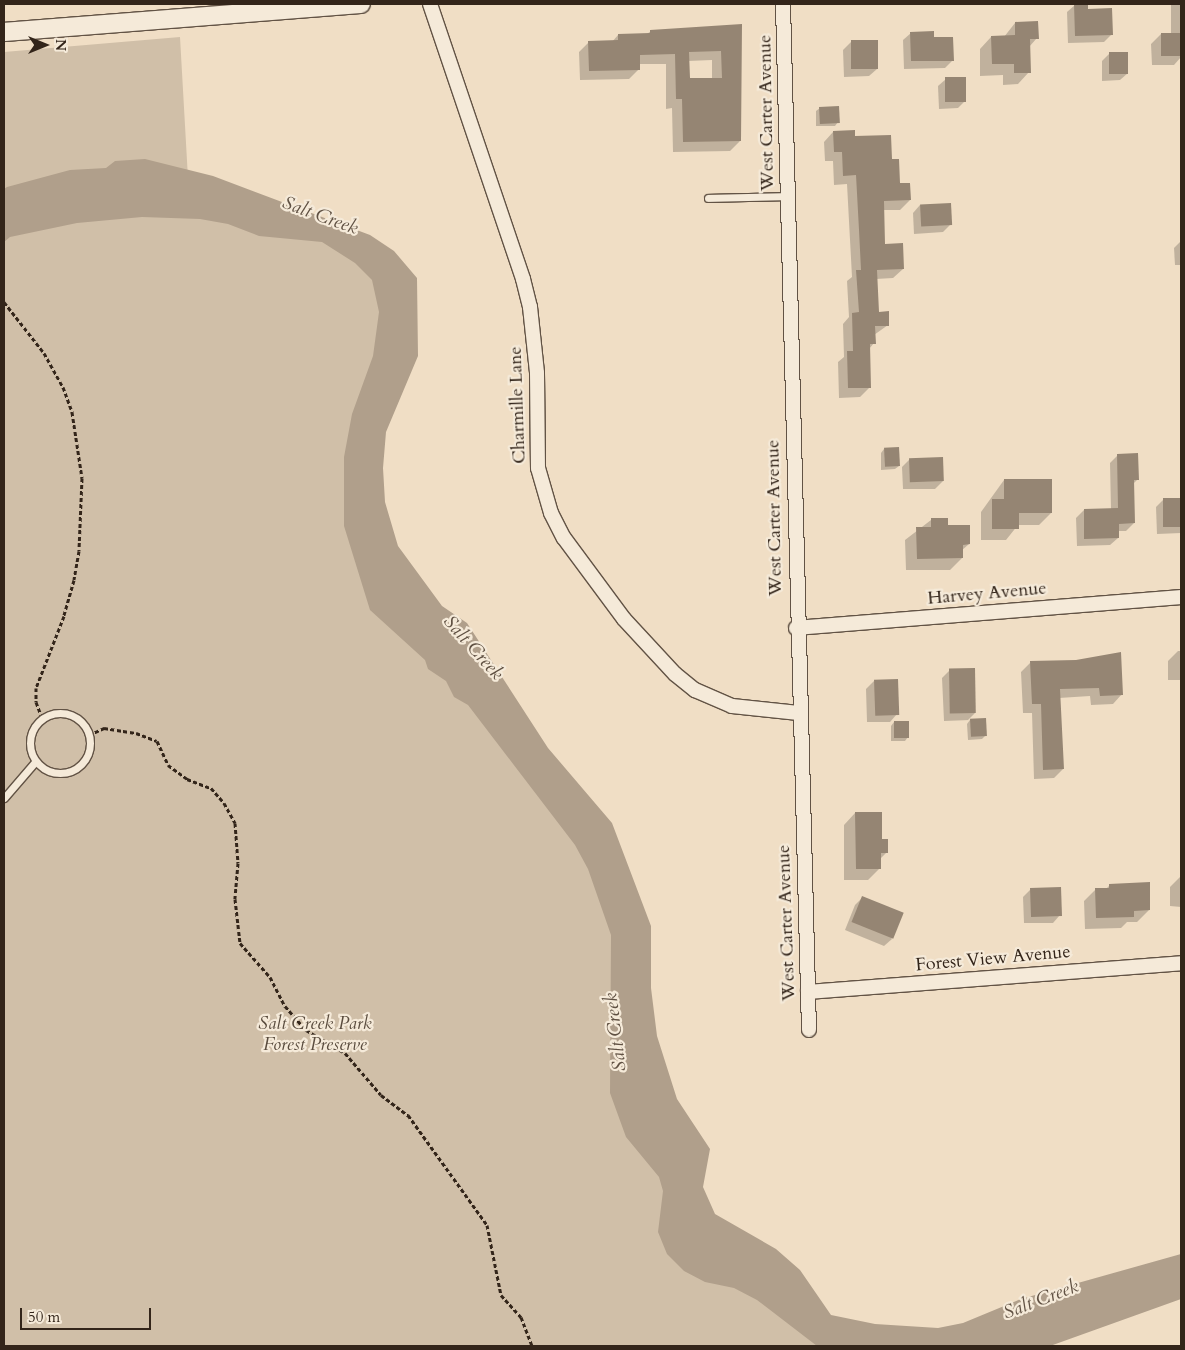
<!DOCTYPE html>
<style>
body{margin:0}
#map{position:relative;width:1185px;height:1350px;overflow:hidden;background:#f0dec5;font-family:Cardo,serif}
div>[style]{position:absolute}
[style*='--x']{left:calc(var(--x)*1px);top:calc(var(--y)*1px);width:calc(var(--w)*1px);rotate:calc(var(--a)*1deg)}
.green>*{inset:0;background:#d0bfa8}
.water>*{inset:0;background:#b09f8b}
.shadow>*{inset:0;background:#0003}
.building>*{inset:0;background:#958573;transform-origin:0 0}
.path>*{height:3px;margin-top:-1.5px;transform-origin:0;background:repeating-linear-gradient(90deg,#33251a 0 4px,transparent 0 6.5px)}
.roads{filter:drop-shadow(1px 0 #625345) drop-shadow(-1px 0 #625345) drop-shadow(0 1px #625345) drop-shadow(0 -1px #625345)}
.service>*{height:7px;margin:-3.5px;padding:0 3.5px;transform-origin:3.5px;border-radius:3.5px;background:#f5ead9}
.service>.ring{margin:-3.5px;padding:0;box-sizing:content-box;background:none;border:7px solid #f5ead9;border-radius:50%}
.minor>*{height:14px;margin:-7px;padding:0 7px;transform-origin:7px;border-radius:7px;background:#f5ead9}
.tertiary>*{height:18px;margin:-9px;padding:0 9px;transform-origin:9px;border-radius:9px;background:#f5ead9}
span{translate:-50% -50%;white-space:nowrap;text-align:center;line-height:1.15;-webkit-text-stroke:4.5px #f5ead9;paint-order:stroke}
.street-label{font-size:18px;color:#33251a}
.park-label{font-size:18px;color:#5a4c3e;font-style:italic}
.water-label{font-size:19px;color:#5f5042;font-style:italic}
.frame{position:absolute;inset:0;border:5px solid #33251a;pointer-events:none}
.north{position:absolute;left:20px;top:20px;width:50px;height:50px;-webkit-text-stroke:4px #f5ead9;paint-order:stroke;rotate:90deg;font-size:14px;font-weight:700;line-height:20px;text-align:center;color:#33251a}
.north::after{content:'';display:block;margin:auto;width:18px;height:22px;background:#33251a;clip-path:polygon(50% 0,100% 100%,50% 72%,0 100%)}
.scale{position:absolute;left:20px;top:1308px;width:131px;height:22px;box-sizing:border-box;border:2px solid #33251a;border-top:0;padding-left:6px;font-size:15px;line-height:18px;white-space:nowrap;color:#33251a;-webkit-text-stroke:4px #f5ead9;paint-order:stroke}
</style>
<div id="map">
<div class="green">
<div style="clip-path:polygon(180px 37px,189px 196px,354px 241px,396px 306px,362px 508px,611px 885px,676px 1187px,818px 1346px,4px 1346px,4px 52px)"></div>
</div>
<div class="water">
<div style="clip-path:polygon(145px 159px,213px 176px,370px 235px,394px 251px,417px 278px,418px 356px,386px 432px,383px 468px,385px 502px,398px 546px,442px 606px,467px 623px,548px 748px,612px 823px,651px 926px,651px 988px,657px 1036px,677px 1099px,710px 1149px,703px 1187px,715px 1214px,776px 1249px,800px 1270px,831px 1315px,875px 1324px,938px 1328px,963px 1323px,1021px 1299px,1181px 1254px,1181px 1299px,1050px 1346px,817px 1346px,757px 1300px,734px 1288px,705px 1282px,684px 1271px,667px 1254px,658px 1232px,663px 1191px,659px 1177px,626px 1137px,610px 1093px,611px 935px,588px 869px,575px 845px,468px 705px,454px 697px,446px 681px,428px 669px,425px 660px,370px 610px,344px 526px,344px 457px,352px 414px,373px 356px,379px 312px,372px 280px,355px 263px,322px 242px,259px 236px,228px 224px,200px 219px,142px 217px,77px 223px,10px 237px,4px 242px,4px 189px,7px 187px,70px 170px,106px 168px,115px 161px)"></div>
</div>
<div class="shadow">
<div style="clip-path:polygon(1171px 4px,1181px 4px,1181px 57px,1174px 65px,1152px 65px,1151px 44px,1161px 34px,1171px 34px)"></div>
<div style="clip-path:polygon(1075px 5px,1112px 34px,1104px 42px,1068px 43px,1067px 12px)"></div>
<div style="clip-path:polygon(1015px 23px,1037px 38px,1029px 47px,1029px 72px,1018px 84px,1003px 85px,1003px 75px,980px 76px,980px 49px,991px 37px,1004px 37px)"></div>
<div style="clip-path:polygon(evenodd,741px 25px,740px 141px,730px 151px,673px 152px,672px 108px,666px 109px,666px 64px,639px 64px,639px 69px,629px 79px,580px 80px,579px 52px,589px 42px,612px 42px,618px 35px,647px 34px,651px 31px,741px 25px,712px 60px,712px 79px,689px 79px,688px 61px,712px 60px)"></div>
<div style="clip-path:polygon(911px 33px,933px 39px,953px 60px,945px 68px,904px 69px,903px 40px)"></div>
<div style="clip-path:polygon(851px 42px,877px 69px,869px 76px,844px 77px,843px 50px)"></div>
<div style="clip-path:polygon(1110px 53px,1128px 73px,1120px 80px,1102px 81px,1102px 61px)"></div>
<div style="clip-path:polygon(946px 79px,965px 101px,958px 108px,939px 109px,938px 86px)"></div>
<div style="clip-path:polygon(820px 108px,838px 122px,835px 126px,816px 126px,816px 111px)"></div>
<div style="clip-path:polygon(833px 132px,854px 137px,891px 160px,899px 184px,910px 200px,900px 210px,883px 210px,884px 245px,903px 269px,893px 278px,876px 279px,878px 313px,888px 325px,874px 335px,874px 343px,869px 349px,870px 387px,860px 397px,839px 398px,838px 362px,844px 357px,843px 324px,849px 317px,847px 281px,852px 277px,847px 184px,834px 185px,833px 161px,825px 161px,824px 142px)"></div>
<div style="clip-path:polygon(920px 205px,950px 225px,943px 232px,914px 234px,913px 213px)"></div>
<div style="clip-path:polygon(1181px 241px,1181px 265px,1175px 265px,1174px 248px)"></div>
<div style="clip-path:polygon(884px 449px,899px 466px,895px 469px,881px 470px,881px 453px)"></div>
<div style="clip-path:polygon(1118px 455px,1137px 480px,1133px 484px,1134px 523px,1126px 531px,1118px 531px,1118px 538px,1110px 545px,1077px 546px,1076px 518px,1084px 510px,1111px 510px,1110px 463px)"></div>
<div style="clip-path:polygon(910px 459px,943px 481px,935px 489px,903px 489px,902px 467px)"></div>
<div style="clip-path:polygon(1004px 480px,1051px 513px,1039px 525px,1018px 525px,1006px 540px,981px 540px,981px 512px)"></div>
<div style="clip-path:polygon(1164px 499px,1181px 499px,1181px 533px,1157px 534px,1156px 507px)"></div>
<div style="clip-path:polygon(931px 520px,947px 526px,969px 544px,961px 551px,962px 558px,950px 570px,906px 570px,905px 540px)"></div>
<div style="clip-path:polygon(1178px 651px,1181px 651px,1181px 680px,1168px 680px,1168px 661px)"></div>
<div style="clip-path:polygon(1031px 662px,1122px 694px,1113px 704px,1091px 705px,1090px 696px,1059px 698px,1063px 769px,1054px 778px,1034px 779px,1032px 713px,1023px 713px,1021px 672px)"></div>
<div style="clip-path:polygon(950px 670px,975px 713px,968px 720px,985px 719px,986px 735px,982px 739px,968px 740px,967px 724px,970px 720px,944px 721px,942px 678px)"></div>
<div style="clip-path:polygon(874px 681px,897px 714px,890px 722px,867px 722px,866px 689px)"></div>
<div style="clip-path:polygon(894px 722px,908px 737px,905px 741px,891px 741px,891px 726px)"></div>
<div style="clip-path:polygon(855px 813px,881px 841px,887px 852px,880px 859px,880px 868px,868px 880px,844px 880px,844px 825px)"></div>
<div style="clip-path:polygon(1180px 877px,1181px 907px,1170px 906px,1170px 887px)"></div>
<div style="clip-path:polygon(1110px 885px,1149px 910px,1137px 922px,1127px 922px,1121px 928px,1085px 929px,1084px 901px,1096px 889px,1106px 889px)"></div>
<div style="clip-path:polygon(1031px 889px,1060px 915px,1053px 923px,1024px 923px,1023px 897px)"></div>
<div style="clip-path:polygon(863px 897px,892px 939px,884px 946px,845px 930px,855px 905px)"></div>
</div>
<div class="building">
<div style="clip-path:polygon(1074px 4px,1088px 4px,1088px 9px,1112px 8px,1113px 35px,1075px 36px)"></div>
<div style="clip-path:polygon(1038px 21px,1039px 39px,1030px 39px,1031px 73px,1014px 73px,1014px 64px,992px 64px,991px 36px,1015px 35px,1015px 22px)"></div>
<div style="clip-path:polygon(evenodd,742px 24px,741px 141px,683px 142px,682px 99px,676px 99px,675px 54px,640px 55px,640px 70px,589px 71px,588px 41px,618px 40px,618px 34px,650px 33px,650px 30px,742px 24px,721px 51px,722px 78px,690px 78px,689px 52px,721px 51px)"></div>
<div style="clip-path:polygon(934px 31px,934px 37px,953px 37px,954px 61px,911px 61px,910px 32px)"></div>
<div style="left:1161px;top:33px;width:20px;height:23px"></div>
<div style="left:878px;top:40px;width:29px;height:27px;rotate:90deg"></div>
<div style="left:1109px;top:52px;width:19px;height:22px"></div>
<div style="left:945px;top:77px;width:21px;height:25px"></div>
<div style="left:839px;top:106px;width:17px;height:20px;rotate:87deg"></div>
<div style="clip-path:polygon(855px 130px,855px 136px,891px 135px,892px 159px,899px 159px,900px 183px,910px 183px,911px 200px,884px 201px,885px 244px,903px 243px,904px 269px,877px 270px,879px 312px,889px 311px,889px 326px,875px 326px,876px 344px,870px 344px,871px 388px,848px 388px,847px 351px,853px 351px,852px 313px,859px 312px,856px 270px,861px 270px,859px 230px,856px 175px,843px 176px,842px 152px,834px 152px,833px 131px)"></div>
<div style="left:951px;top:203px;width:22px;height:31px;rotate:87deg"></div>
<div style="left:899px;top:447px;width:19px;height:15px;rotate:87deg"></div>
<div style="clip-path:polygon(1138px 453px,1139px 480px,1134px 480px,1135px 523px,1119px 524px,1119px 538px,1084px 539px,1084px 509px,1118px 508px,1117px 454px)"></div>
<div style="left:943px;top:457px;width:24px;height:34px;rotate:88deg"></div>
<div style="clip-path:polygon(1004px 479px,1052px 479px,1052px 513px,1019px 513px,1019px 529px,992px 529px,992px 499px,1004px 499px)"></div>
<div style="left:1163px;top:498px;width:18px;height:29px"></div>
<div style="clip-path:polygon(931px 518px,948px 518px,948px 525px,970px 525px,970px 544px,963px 545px,963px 558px,917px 559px,916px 527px,931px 527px)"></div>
<div style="clip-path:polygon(1121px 652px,1123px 695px,1100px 696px,1099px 688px,1060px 689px,1064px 769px,1043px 770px,1041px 704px,1032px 704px,1030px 661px,1076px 660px)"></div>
<div style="left:975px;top:668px;width:45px;height:26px;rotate:89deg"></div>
<div style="left:898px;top:679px;width:36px;height:24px;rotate:88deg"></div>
<div style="left:986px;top:718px;width:18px;height:16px;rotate:87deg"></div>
<div style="left:894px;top:721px;width:15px;height:17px"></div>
<div style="clip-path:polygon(855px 812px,882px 812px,882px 839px,888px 839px,888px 853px,881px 853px,881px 869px,856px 869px)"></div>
<div style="clip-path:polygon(1150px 882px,1150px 910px,1134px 911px,1134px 917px,1096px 918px,1095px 888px,1109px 888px,1109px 884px)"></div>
<div style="left:1061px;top:887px;width:29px;height:31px;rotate:88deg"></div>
<div style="left:862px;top:896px;width:45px;height:28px;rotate:22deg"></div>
</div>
<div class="path">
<div style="--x:4;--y:302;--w:65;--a:51.9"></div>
<div style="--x:44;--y:353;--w:39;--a:61"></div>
<div style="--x:63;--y:387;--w:27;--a:70"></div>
<div style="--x:72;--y:412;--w:67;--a:81.4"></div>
<div style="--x:82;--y:478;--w:73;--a:92.4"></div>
<div style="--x:79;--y:551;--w:29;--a:100"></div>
<div style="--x:74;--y:580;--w:37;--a:106"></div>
<div style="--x:64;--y:616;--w:77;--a:111.3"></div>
<div style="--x:36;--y:688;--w:14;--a:90"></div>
<div style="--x:36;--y:702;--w:17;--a:69"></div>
<div style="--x:89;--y:735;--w:17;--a:-25"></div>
<div style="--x:104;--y:728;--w:32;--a:9"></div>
<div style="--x:136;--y:733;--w:22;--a:21"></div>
<div style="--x:157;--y:741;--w:26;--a:65"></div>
<div style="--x:168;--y:765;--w:24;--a:36"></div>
<div style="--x:187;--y:779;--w:26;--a:21"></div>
<div style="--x:211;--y:788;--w:20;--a:49"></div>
<div style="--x:224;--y:803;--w:23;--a:61"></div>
<div style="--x:235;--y:823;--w:40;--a:85.7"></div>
<div style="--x:238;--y:863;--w:36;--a:95"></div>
<div style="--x:235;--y:899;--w:44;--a:83.5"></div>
<div style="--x:240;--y:943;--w:45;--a:48.6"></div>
<div style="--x:270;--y:977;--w:33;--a:63"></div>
<div style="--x:285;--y:1006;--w:32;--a:49"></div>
<div style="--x:306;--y:1030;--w:45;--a:30.5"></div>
<div style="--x:345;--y:1053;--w:55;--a:49.4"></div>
<div style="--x:381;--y:1095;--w:34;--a:37"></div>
<div style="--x:408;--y:1115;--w:135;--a:54.3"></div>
<div style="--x:487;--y:1225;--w:71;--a:78.7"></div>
<div style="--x:501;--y:1295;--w:30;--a:48"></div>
<div style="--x:521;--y:1317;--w:31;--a:69"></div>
</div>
<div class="roads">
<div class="service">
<div style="--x:708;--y:198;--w:80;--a:-1.4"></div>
<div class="ring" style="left:30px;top:713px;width:53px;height:53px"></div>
<div style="--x:4;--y:798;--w:48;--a:-49.3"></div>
</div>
<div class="minor">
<div style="--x:430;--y:4;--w:290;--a:71.3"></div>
<div style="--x:523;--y:279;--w:29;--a:76"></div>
<div style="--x:530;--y:307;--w:66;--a:83.9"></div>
<div style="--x:537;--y:373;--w:95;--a:89.4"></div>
<div style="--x:538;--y:468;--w:47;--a:73.9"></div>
<div style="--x:551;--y:513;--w:28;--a:63"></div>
<div style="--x:564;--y:538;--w:101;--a:53.5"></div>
<div style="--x:624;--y:619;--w:75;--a:47.2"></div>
<div style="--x:675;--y:674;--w:26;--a:39"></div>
<div style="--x:695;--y:690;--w:40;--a:23.4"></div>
<div style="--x:732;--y:706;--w:67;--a:6"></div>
<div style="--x:783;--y:4;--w:1026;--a:88.55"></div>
<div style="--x:796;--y:628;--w:386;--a:-4.6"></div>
<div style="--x:808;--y:992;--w:374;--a:-4.4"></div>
</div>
<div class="tertiary">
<div style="--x:4;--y:32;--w:358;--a:-4.5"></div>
</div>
</div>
<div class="street-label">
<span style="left:767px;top:113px;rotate:-91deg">West Carter Avenue</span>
<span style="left:518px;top:405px;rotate:-92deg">Charmille Lane</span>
<span style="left:775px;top:518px;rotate:-91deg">West Carter Avenue</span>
<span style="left:987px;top:594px;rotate:-5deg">Harvey Avenue</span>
<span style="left:787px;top:923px;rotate:-92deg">West Carter Avenue</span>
<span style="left:993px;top:959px;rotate:-5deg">Forest View Avenue</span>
</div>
<div class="park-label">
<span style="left:315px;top:1035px">Salt Creek Park<br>Forest Preserve</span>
</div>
<div class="water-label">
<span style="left:320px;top:216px;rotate:20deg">Salt Creek</span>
<span style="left:473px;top:648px;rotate:48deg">Salt Creek</span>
<span style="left:616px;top:1032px;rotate:-97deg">Salt Creek</span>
<span style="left:1041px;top:1300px;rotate:-21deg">Salt Creek</span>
</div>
<div class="frame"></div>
<div class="north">N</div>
<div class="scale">50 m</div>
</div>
